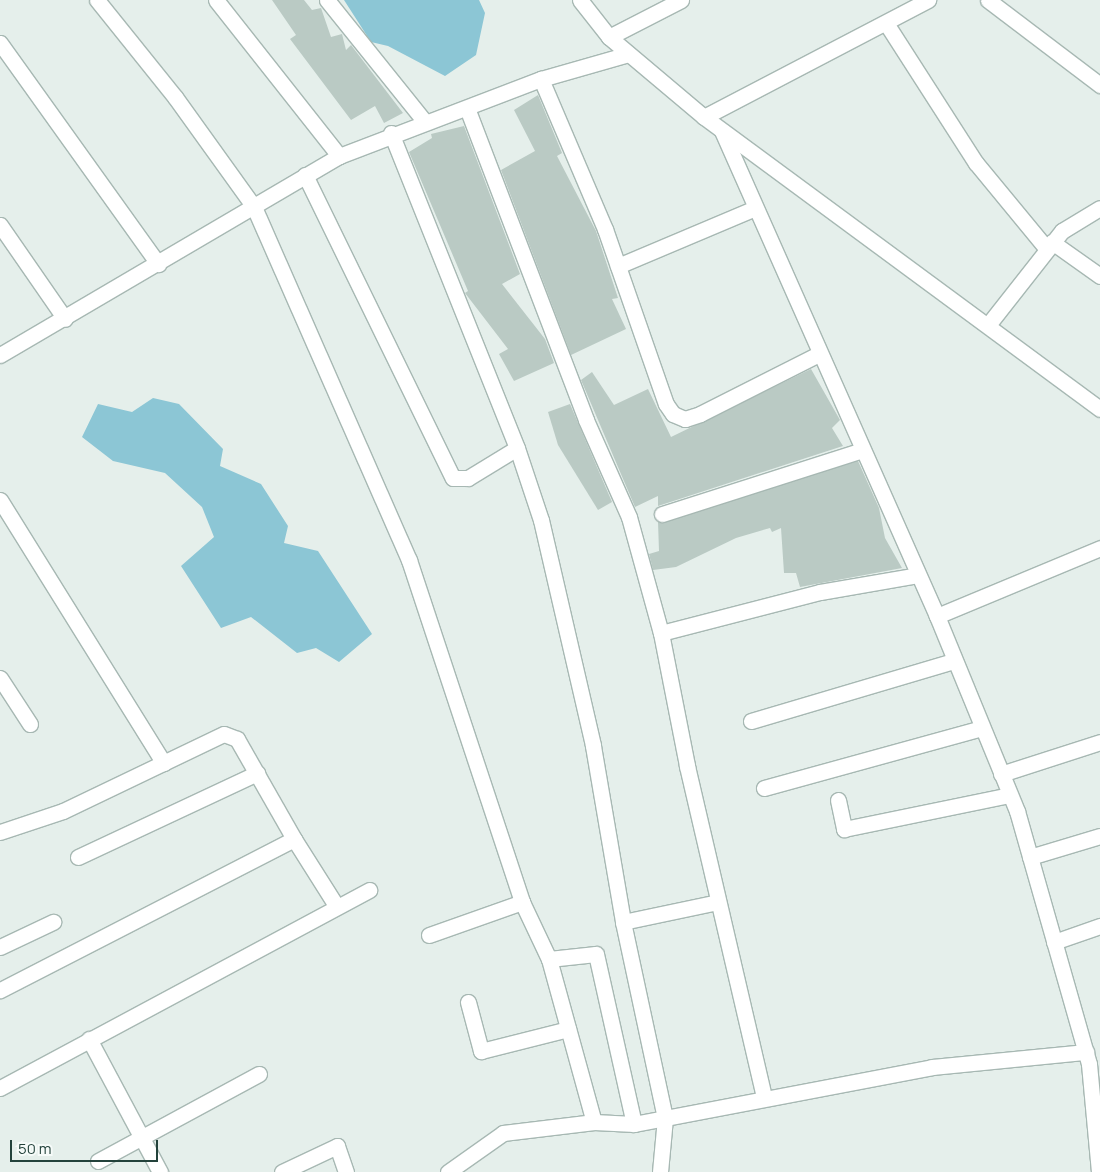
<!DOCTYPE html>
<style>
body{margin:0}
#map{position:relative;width:1100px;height:1172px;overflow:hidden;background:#e5efeb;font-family:Manrope,sans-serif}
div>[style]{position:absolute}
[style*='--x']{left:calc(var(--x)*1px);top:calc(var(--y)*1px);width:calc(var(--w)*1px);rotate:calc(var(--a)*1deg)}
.water>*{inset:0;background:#8cc6d5}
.building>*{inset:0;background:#bacac4}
.roads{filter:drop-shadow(1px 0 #a7b8b3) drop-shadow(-1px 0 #a7b8b3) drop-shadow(0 1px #a7b8b3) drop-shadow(0 -1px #a7b8b3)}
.street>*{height:15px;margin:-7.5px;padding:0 7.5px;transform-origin:7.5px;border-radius:7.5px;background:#fff}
.secondary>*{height:15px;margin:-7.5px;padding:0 7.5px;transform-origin:7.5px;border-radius:7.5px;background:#fff}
span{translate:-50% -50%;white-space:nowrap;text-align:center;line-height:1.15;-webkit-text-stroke:4.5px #f6fbf9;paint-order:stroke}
.scale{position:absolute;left:10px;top:1140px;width:148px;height:22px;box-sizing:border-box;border:2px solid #23423b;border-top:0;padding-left:6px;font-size:15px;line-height:18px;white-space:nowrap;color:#23423b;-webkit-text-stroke:4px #f6fbf9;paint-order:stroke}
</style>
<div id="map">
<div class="water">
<div style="clip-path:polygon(344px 0,479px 0,485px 13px,476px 55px,445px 76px,388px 46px,371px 42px)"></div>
<div style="clip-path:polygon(153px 398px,179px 404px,223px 449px,220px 466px,261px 484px,288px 526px,284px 543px,318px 551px,372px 634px,339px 662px,316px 648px,297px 653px,251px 617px,221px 628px,181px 566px,214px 537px,202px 507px,165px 473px,113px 461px,82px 437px,98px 404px,132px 412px)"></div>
</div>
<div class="building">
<div style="clip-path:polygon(272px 0,304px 0,312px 10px,321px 8px,331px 37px,342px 34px,346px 50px,351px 45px,403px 113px,384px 123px,375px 106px,351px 120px,290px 39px,296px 35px)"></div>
<div style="clip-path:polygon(538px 95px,562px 153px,557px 156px,596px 231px,618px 298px,612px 299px,626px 329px,571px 355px,501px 170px,535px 151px,514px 110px)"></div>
<div style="clip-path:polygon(464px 126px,520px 274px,502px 284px,545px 339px,554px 363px,514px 381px,499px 354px,508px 349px,465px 293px,468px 291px,409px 152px,432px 138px,431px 134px)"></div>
<div style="clip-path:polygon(811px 369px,840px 420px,832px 428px,843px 446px,658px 506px,658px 496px,635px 507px,581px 380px,592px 372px,614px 405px,648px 389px,671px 437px)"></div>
<div style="clip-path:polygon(570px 404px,612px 502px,598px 510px,558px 445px,548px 412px)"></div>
<div style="clip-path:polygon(858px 461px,879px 508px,885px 538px,902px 568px,800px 587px,796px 573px,784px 573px,781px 528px,772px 532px,770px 528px,736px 538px,676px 567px,653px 570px,649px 554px,659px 551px,658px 522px)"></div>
</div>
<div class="roads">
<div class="street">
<div style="--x:97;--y:0;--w:124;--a:51.2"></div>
<div style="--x:175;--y:97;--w:135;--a:54.3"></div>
<div style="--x:254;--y:207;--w:386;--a:66.3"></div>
<div style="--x:409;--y:560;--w:360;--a:71.7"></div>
<div style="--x:522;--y:902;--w:63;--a:64.7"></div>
<div style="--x:549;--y:959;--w:169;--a:74.6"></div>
<div style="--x:216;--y:0;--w:199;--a:51.7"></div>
<div style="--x:327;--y:0;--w:156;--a:51.2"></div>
<div style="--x:988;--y:0;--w:141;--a:37.2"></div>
<div style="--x:886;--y:23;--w:166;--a:57.3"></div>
<div style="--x:976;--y:163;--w:110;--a:50.5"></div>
<div style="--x:609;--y:37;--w:81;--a:-27.2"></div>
<div style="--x:0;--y:43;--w:272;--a:54.4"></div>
<div style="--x:541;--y:79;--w:163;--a:66.9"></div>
<div style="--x:605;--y:229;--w:185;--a:70.8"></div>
<div style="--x:666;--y:404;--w:12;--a:55"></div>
<div style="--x:673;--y:414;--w:13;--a:23"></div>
<div style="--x:685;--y:419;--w:16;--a:-18"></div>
<div style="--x:700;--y:414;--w:133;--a:-26.8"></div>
<div style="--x:467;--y:108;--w:334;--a:69.1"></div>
<div style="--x:586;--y:420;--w:106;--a:66.1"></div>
<div style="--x:629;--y:517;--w:120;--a:74.6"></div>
<div style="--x:661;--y:633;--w:136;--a:78.9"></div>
<div style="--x:687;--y:766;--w:340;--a:76.9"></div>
<div style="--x:704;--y:117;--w:253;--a:-27.6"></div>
<div style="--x:722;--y:131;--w:531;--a:66.09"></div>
<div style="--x:937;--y:616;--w:211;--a:67.7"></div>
<div style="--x:1017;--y:811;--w:263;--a:74.1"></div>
<div style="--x:1089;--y:1064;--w:108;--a:84.7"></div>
<div style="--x:391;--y:133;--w:339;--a:68.2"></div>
<div style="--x:517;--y:448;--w:76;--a:71.6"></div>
<div style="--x:541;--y:520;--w:232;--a:77"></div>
<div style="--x:593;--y:746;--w:179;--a:80.3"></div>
<div style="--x:623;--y:922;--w:200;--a:77.9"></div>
<div style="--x:665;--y:1118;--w:54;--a:95.3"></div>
<div style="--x:305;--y:175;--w:337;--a:64"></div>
<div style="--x:453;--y:478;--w:15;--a:0"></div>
<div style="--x:468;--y:478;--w:57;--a:-31.5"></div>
<div style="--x:0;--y:225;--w:114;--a:55.3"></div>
<div style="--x:1052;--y:242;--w:59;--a:35.3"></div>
<div style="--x:618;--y:266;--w:147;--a:-22.9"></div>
<div style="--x:988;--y:325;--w:120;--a:-51.8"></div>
<div style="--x:1062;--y:231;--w:44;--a:-31.2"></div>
<div style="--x:0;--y:355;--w:393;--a:-30.4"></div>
<div style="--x:339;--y:156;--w:216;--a:-20.9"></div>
<div style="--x:541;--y:79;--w:91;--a:-15.9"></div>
<div style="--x:0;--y:500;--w:310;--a:58.1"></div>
<div style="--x:662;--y:514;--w:210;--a:-17.7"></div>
<div style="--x:937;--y:616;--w:177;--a:-22.6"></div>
<div style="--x:661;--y:633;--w:164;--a:-14.5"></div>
<div style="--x:820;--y:592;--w:99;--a:-9.8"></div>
<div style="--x:0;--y:678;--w:55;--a:56.9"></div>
<div style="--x:751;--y:721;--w:212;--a:-16.5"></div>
<div style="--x:1001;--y:774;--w:104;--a:-17.9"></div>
<div style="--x:764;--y:788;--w:226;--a:-15.4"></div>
<div style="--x:838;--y:800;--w:30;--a:78"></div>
<div style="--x:844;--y:829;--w:169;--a:-11.6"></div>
<div style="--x:0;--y:832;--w:66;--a:-18.4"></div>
<div style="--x:63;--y:811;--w:178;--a:-25.6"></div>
<div style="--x:224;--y:734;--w:14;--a:21"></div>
<div style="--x:237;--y:739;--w:115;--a:60.3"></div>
<div style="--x:294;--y:839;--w:331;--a:152.8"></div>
<div style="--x:294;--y:839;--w:80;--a:57.7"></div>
<div style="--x:78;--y:857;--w:198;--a:-25.1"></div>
<div style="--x:1030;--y:857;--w:73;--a:-16.7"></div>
<div style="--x:623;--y:922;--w:97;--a:-11.9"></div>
<div style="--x:429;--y:935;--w:99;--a:-19.5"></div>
<div style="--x:1054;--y:942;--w:49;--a:-19.2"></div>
<div style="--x:0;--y:947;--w:59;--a:-25.3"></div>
<div style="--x:549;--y:959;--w:47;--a:-6.1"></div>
<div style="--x:596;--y:954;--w:174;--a:77.4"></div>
<div style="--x:468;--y:1002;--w:51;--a:75.1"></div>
<div style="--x:481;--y:1051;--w:90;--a:-14.2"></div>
<div style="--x:89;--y:1039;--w:151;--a:61.9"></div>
<div style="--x:0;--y:1088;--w:419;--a:-28.2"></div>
<div style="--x:98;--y:1161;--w:183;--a:-28.4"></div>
<div style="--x:282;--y:1172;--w:61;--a:-25.3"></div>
<div style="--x:337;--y:1146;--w:28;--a:71"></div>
<div style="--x:448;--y:1172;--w:67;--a:-35.3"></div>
<div style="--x:503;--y:1133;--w:92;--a:-6.9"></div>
<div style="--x:594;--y:1122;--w:40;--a:2.9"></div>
<div style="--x:634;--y:1124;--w:303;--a:-10.8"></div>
<div style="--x:932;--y:1067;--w:155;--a:-5.6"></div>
</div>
<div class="secondary">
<div style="--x:580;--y:0;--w:47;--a:51.9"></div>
<div style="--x:609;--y:37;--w:124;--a:40.1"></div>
<div style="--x:704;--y:117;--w:492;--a:36.4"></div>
</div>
</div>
<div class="scale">50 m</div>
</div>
